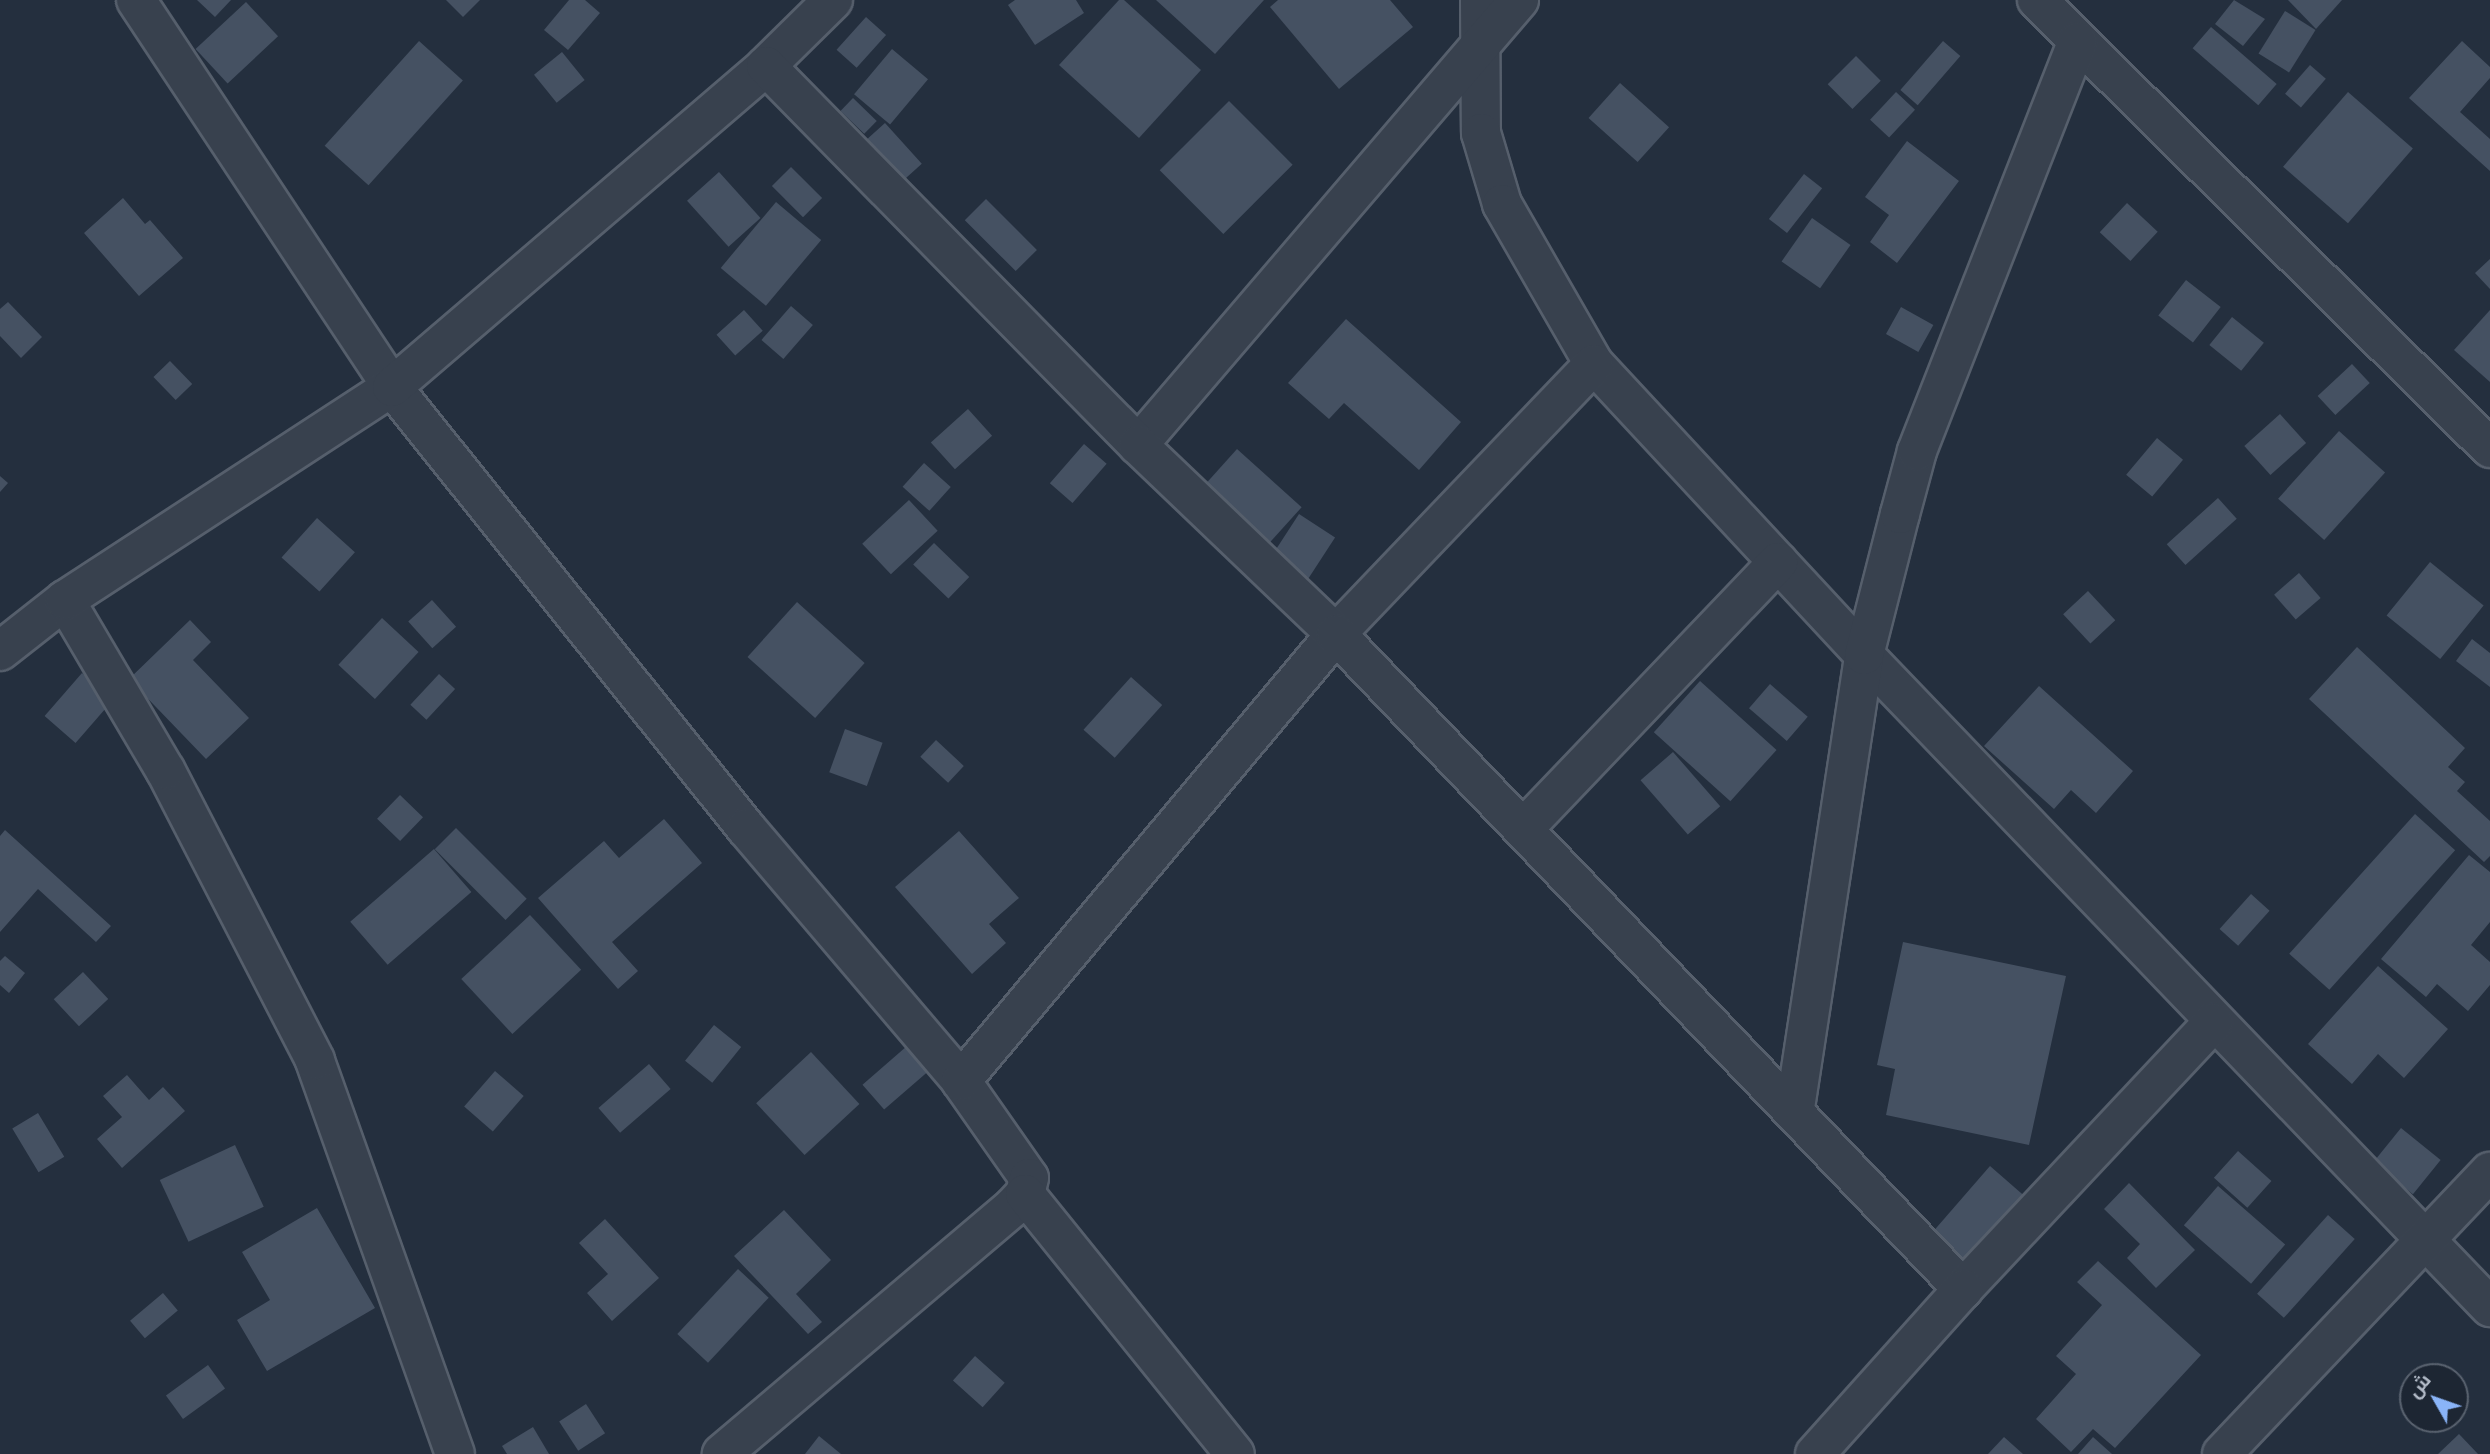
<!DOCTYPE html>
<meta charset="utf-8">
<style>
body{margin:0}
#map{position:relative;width:2490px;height:1454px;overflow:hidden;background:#242f3e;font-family:Arial,Cairo,sans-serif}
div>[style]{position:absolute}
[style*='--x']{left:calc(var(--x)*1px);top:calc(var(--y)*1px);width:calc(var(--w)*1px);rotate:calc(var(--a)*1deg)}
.building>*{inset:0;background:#455162;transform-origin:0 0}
.roads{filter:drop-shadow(2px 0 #565f6c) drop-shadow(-2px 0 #565f6c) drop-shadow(0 2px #565f6c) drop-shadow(0 -2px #565f6c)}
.minor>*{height:38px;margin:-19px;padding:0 19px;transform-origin:19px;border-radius:19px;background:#38414e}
span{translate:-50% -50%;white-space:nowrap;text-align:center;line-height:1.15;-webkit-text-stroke:7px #1d2633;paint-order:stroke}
.north{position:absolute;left:2399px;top:1363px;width:70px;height:70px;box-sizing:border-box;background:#1d2633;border:2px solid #59626f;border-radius:50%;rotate:310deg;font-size:19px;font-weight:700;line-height:28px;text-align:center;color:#b4bcc9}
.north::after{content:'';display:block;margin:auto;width:24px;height:32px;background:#8ab4f8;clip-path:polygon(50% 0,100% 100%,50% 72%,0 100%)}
</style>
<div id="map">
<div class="building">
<div style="clip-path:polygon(197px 0,231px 0,215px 17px)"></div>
<div style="clip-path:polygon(446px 0,480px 0,463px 17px)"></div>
<div style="clip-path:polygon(569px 0,585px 0,600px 13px,568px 50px,544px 30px)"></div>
<div style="clip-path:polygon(1015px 0,1076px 0,1084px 13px,1035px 45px,1008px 5px)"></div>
<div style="clip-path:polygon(1119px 0,1124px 0,1201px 70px,1139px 138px,1059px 65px)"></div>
<div style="clip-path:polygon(1156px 0,1264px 0,1215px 54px)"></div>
<div style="clip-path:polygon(1278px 0,1390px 0,1413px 27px,1339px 89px,1270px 7px)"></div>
<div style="clip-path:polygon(2234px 0,2265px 19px,2243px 46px,2215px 24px)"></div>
<div style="clip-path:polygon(2288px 0,2342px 0,2316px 29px)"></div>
<div style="left:246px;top:2px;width:47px;height:69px;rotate:47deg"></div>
<div style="left:2285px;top:11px;width:36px;height:50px;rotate:32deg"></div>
<div style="left:866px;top:17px;width:27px;height:44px;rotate:42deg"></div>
<div style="left:2211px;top:27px;width:87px;height:28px;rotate:41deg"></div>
<div style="left:419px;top:41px;width:59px;height:141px;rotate:42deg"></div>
<div style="left:1943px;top:41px;width:23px;height:65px;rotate:41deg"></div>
<div style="clip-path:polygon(2462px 41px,2490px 67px,2490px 78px,2460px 112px,2490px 139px,2490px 171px,2409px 98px)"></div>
<div style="left:892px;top:49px;width:47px;height:59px;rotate:40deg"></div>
<div style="left:562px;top:52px;width:36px;height:36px;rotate:51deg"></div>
<div style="left:1856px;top:56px;width:35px;height:40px;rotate:45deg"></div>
<div style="left:2310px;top:65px;width:21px;height:38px;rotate:41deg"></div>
<div style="left:1620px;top:83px;width:66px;height:47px;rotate:42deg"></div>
<div style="left:1896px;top:92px;width:26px;height:38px;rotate:43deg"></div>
<div style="left:2348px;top:92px;width:86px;height:99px;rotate:41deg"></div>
<div style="left:853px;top:98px;width:33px;height:18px;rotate:44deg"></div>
<div style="left:1229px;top:101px;width:90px;height:98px;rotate:45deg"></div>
<div style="left:885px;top:123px;width:55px;height:28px;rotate:48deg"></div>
<div style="clip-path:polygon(1907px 141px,1959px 181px,1897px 263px,1870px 242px,1889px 215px,1865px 197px)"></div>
<div style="left:791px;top:167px;width:44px;height:27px;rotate:45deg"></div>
<div style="left:719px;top:172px;width:62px;height:43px;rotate:48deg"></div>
<div style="left:1804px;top:174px;width:23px;height:57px;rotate:38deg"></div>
<div style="clip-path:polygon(123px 198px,145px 224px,150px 220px,183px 258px,139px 296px,84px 233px)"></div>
<div style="left:986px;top:199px;width:72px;height:30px;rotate:45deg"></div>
<div style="left:776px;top:202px;width:59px;height:86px;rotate:40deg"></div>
<div style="left:2127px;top:203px;width:42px;height:40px;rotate:43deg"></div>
<div style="left:1812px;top:218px;width:47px;height:53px;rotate:35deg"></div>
<div style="clip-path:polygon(2490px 259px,2490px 289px,2475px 273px)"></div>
<div style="left:2186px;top:280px;width:44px;height:45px;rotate:38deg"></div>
<div style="clip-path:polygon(8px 302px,42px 337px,21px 358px,0 336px,0 309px)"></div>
<div style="left:791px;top:306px;width:29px;height:45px;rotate:41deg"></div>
<div style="left:1901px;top:307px;width:37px;height:31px;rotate:29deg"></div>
<div style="left:744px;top:310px;width:28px;height:37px;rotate:48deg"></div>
<div style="clip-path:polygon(2490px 310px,2490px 382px,2454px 350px)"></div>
<div style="left:2232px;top:317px;width:41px;height:36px;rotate:39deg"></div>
<div style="clip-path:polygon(1346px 319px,1461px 422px,1419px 470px,1344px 403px,1329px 419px,1288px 383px)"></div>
<div style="left:170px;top:361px;width:32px;height:23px;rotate:46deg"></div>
<div style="left:2352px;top:364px;width:26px;height:47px;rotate:47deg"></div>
<div style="left:968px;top:409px;width:36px;height:50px;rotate:48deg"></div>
<div style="left:2280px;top:414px;width:39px;height:48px;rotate:48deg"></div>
<div style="left:2339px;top:431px;width:62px;height:91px;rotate:42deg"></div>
<div style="left:2157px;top:438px;width:34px;height:48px;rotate:40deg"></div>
<div style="left:1084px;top:444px;width:30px;height:52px;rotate:41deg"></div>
<div style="left:1237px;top:449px;width:87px;height:52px;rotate:42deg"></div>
<div style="left:924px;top:463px;width:36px;height:32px;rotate:42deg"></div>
<div style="clip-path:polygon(0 476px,8px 483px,0 492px)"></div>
<div style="left:2218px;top:498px;width:28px;height:69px;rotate:48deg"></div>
<div style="left:909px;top:500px;width:42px;height:64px;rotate:47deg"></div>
<div style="left:1299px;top:514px;width:43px;height:49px;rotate:33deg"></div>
<div style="left:317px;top:518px;width:51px;height:53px;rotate:42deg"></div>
<div style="left:934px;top:543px;width:49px;height:30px;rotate:44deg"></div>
<div style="left:2430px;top:562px;width:69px;height:69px;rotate:39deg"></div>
<div style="left:2299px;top:573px;width:33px;height:33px;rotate:49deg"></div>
<div style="left:2088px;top:591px;width:40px;height:34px;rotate:47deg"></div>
<div style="left:432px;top:600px;width:36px;height:32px;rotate:48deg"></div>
<div style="left:797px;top:602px;width:91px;height:74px;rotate:42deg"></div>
<div style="left:382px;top:618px;width:50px;height:64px;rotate:43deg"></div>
<div style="clip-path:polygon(190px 620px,211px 642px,193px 660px,249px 718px,206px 759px,129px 679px)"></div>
<div style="clip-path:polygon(2472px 639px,2490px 653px,2490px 687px,2456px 661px)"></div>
<div style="clip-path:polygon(2357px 647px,2465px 748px,2448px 767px,2465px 782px,2457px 791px,2490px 821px,2490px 856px,2484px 862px,2309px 699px)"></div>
<div style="left:82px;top:673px;width:41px;height:57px;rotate:41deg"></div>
<div style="left:439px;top:674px;width:22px;height:42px;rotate:43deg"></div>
<div style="left:1131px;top:677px;width:42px;height:71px;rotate:42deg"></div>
<div style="left:1700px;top:681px;width:103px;height:69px;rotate:42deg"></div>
<div style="left:1770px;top:684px;width:50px;height:32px;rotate:41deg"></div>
<div style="clip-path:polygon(2039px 686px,2133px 771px,2096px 813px,2071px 790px,2054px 809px,1984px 746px)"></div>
<div style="left:845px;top:729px;width:40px;height:46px;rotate:20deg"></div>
<div style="left:936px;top:740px;width:38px;height:23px;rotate:43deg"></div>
<div style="left:1673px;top:752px;width:72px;height:43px;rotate:49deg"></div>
<div style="left:400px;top:795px;width:32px;height:33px;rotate:44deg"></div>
<div style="left:2415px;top:814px;width:54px;height:188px;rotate:42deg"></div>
<div style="clip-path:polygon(664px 819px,702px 863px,612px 942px,638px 971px,618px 989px,538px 898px,604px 841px,619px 858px)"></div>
<div style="left:456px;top:828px;width:100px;height:30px;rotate:45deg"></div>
<div style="clip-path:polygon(5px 830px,111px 926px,96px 942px,38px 889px,0 932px,0 836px)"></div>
<div style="clip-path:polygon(959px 831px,1019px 898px,989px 924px,1006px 943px,972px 974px,895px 887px)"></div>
<div style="left:434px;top:849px;width:57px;height:111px;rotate:49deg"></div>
<div style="clip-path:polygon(2469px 855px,2490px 872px,2490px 922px,2471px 945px,2490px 962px,2490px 985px,2468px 1011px,2437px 984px,2426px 997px,2381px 959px)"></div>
<div style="left:2251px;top:894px;width:25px;height:47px;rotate:42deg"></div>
<div style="left:530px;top:915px;width:75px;height:94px;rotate:47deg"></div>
<div style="clip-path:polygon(1903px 942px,2066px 976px,2029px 1145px,1886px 1115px,1895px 1069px,1877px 1065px)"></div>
<div style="clip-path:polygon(5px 956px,25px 973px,9px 993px,0 985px,0 961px)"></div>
<div style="clip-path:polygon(2378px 966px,2448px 1029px,2404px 1078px,2378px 1054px,2352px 1084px,2308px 1044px)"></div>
<div style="left:83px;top:972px;width:37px;height:40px;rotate:47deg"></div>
<div style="left:714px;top:1025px;width:35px;height:46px;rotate:39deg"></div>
<div style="left:907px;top:1046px;width:33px;height:59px;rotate:49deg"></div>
<div style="left:811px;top:1052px;width:71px;height:75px;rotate:47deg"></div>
<div style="left:649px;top:1064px;width:33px;height:67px;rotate:49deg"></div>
<div style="left:495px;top:1071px;width:38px;height:47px;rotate:41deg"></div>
<div style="clip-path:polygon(127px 1075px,149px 1100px,163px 1087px,185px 1111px,122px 1168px,97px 1139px,122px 1117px,103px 1096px)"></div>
<div style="left:38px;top:1113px;width:51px;height:30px;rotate:59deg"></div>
<div style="left:2401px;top:1128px;width:51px;height:44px;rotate:39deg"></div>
<div style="left:235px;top:1145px;width:68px;height:83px;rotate:65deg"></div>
<div style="left:2238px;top:1151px;width:45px;height:36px;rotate:42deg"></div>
<div style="left:1990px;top:1166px;width:57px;height:89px;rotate:41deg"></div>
<div style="clip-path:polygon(2129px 1183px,2195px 1250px,2156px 1288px,2127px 1258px,2140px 1244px,2104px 1209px)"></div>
<div style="left:2218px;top:1186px;width:89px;height:52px;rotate:41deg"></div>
<div style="clip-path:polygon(317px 1208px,375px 1308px,267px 1371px,237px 1320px,270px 1300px,242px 1252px)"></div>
<div style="clip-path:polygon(784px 1210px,831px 1260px,796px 1294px,822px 1322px,808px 1334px,734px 1256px)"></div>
<div style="left:2328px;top:1215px;width:36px;height:106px;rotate:42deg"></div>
<div style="clip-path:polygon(605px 1219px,659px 1278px,612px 1321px,587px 1293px,608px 1274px,579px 1243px)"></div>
<div style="clip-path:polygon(2098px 1261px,2201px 1355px,2115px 1448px,2093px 1429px,2071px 1452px,2036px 1419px,2076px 1374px,2056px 1356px,2102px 1305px,2077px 1282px)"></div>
<div style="left:738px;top:1269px;width:42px;height:89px;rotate:43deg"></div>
<div style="left:163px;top:1293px;width:23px;height:43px;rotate:50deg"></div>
<div style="left:975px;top:1356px;width:40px;height:33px;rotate:42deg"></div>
<div style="left:208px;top:1365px;width:29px;height:52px;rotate:54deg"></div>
<div style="left:586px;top:1404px;width:35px;height:32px;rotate:57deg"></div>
<div style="clip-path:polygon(533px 1427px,549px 1454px,507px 1454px,502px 1446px)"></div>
<div style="clip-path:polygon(2459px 1434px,2478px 1454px,2438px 1454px)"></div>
<div style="clip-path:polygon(819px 1436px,841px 1454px,805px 1454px)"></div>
<div style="clip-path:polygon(2004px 1437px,2023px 1454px,1988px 1454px)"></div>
<div style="clip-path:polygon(2093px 1437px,2112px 1454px,2078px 1454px)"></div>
</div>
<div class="roads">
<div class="minor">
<div style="--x:136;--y:0;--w:464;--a:56.5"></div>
<div style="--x:392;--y:387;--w:566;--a:51.25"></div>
<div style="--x:746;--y:828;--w:332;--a:49.6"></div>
<div style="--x:961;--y:1081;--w:118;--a:55"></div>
<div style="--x:1029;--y:1178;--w:16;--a:104"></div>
<div style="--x:1025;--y:1194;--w:18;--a:133"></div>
<div style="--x:1013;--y:1207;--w:382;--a:139.7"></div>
<div style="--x:1480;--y:0;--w:133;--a:89.6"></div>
<div style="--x:1481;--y:133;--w:74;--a:73.5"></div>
<div style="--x:1502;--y:204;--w:185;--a:60.1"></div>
<div style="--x:1594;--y:364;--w:397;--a:47.1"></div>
<div style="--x:1864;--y:655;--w:904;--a:46.17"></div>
<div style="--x:2037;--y:0;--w:637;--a:44.68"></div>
<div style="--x:766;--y:66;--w:94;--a:-44.6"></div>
<div style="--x:1138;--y:445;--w:586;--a:-49.43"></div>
<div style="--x:0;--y:651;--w:83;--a:-38.1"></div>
<div style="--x:1524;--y:828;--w:368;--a:-46.3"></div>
<div style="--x:961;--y:1081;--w:583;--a:-50.01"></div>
<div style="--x:1336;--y:634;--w:373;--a:-46.3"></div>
<div style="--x:1795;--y:1108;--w:458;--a:-81.3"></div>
<div style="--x:1864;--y:655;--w:146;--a:-75.7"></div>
<div style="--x:1900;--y:514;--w:65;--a:-74.9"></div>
<div style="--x:1917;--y:451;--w:440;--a:-68.6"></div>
<div style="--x:1025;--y:1194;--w:334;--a:51.1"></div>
<div style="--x:455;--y:1454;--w:418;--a:-109.6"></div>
<div style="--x:315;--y:1060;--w:326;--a:-117.3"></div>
<div style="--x:165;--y:770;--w:197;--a:-120.5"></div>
<div style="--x:65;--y:600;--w:390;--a:-33.1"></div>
<div style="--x:392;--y:387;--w:493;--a:-40.6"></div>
<div style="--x:766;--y:66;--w:531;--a:45.53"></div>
<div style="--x:1138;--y:445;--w:274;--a:43.7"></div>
<div style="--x:1336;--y:634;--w:907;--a:46.25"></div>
<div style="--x:1963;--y:1289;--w:366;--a:-46.8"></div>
<div style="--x:1815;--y:1454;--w:222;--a:-48.1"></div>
<div style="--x:2222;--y:1454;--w:389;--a:-46.5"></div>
</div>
</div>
<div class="north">ش</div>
</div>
